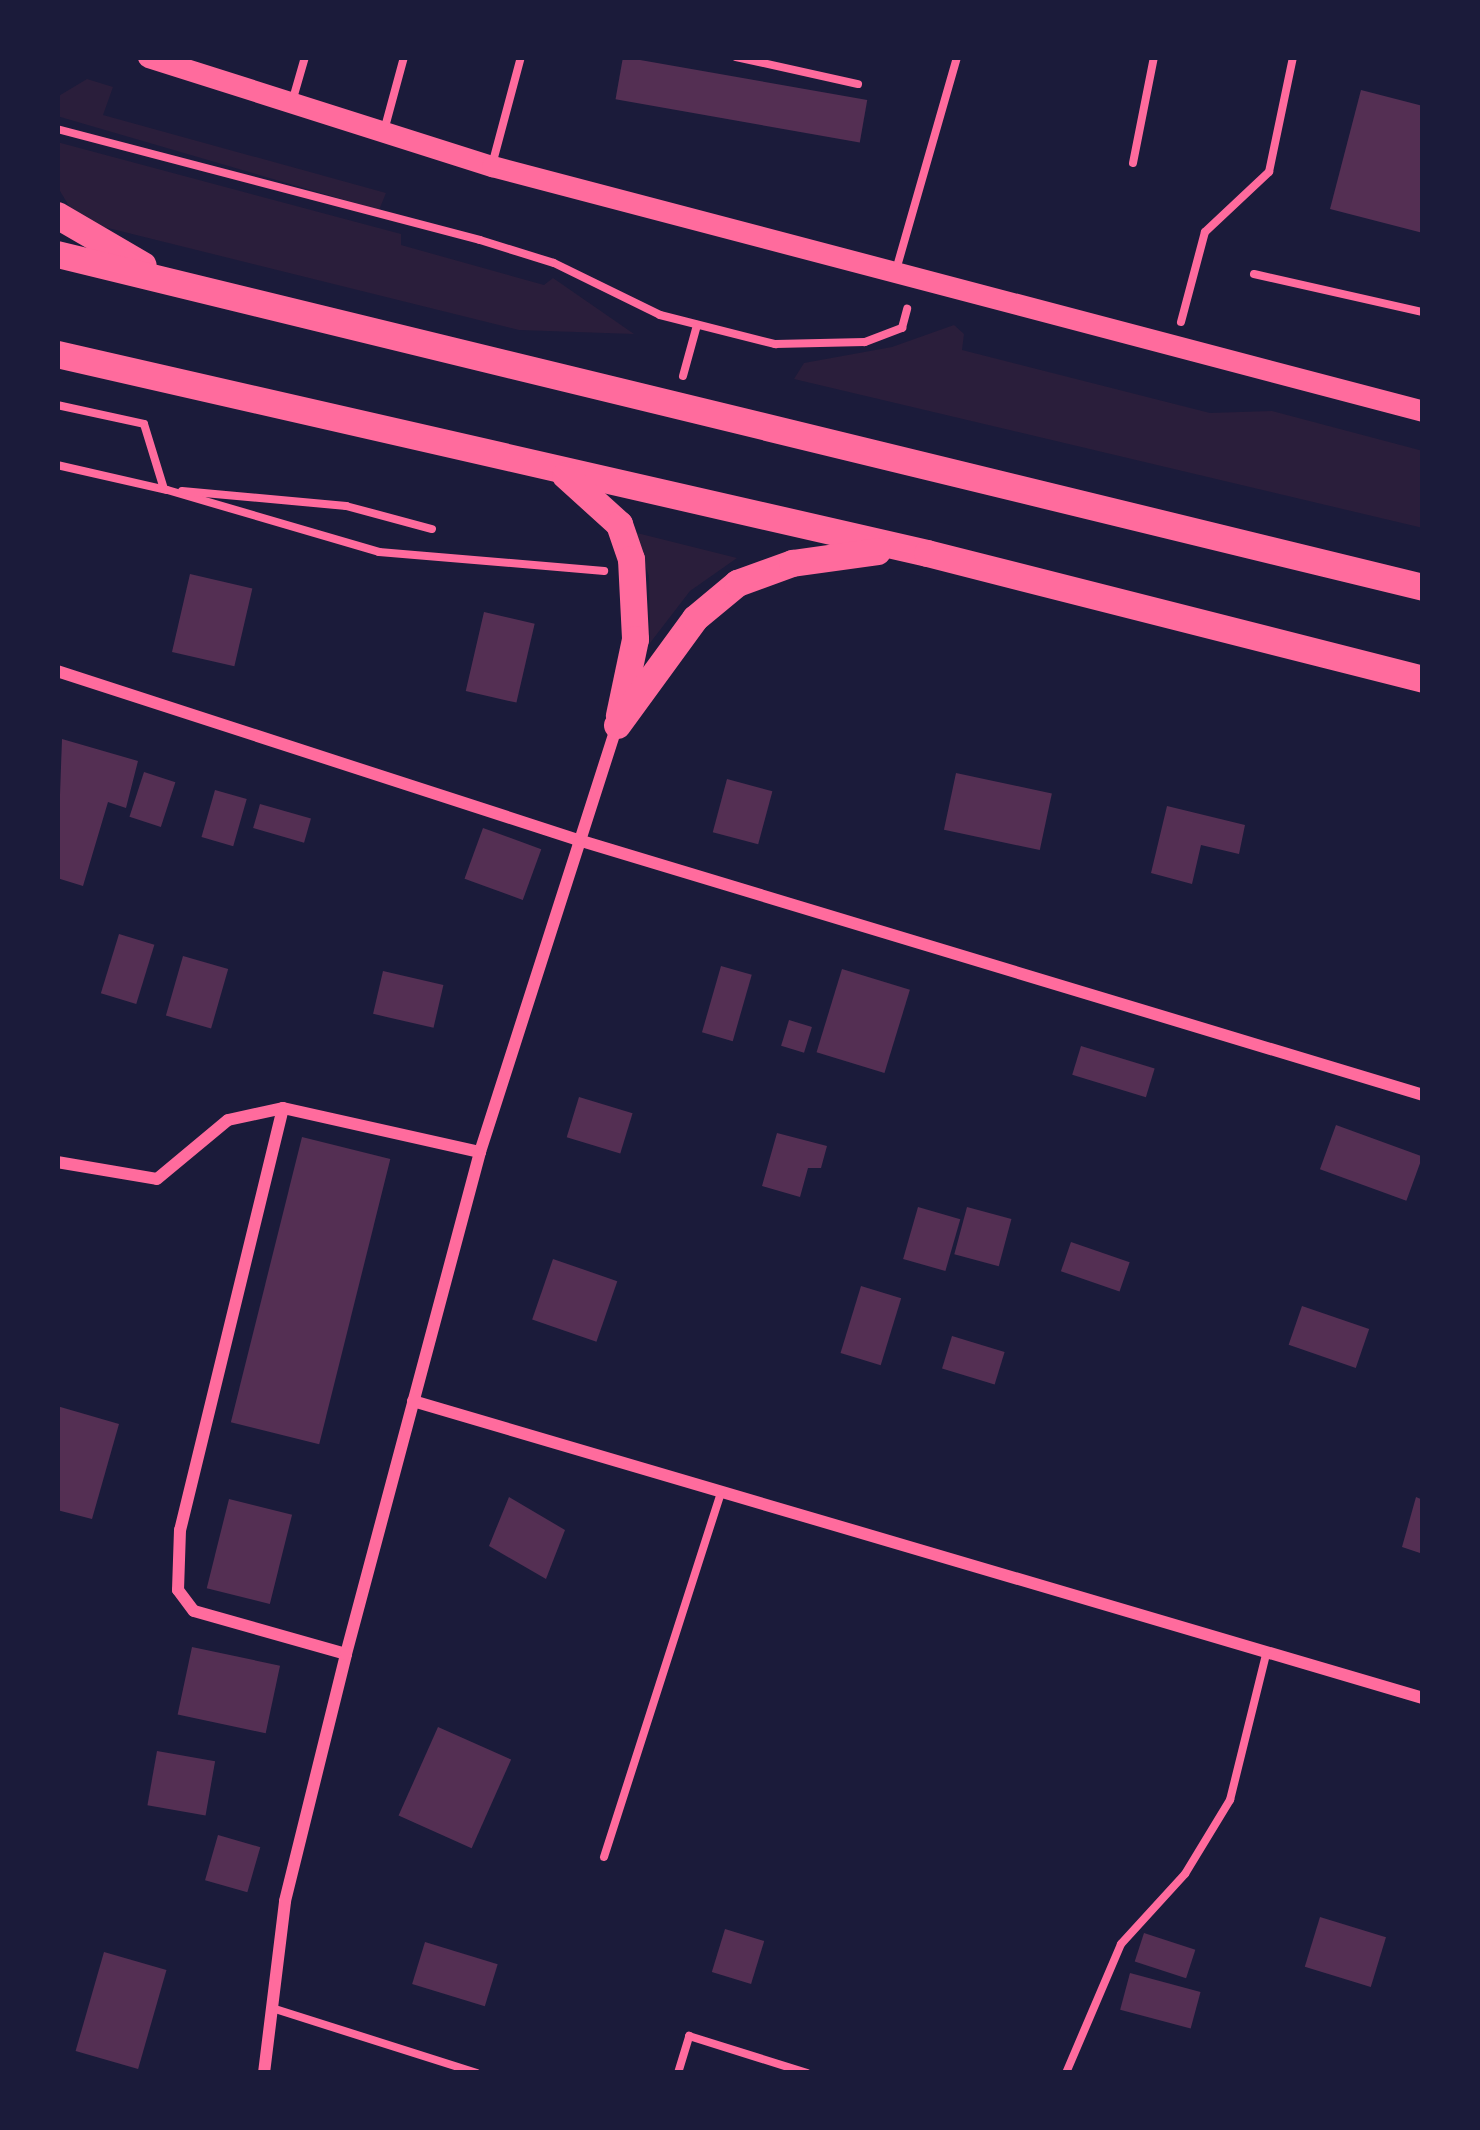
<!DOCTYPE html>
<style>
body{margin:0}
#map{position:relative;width:1480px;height:2130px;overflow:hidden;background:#1b1b3a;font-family:"Roboto Serif",serif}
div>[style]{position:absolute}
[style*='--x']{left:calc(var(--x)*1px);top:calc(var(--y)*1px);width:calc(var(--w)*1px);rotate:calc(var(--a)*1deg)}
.green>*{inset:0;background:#2a1e3b}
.building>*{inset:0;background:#542f53;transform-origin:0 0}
.path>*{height:8px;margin:-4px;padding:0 4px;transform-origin:4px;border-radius:4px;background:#ff6b9d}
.service>*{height:8px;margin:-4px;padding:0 4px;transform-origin:4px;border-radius:4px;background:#ff6b9d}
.minor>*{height:12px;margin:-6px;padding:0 6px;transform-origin:6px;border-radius:6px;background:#ff6b9d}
.tertiary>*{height:21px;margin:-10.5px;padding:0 10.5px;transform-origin:10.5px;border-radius:10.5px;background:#ff6b9d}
.trunk>*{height:27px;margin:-13.5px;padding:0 13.5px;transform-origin:13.5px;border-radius:13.5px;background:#ff6b9d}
span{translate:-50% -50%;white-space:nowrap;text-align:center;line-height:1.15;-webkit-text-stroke:12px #1b1b3a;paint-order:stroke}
.frame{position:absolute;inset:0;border:60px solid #1b1b3a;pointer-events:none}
</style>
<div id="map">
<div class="green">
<div style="clip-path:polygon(87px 79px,113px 87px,103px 115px,386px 193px,379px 210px,57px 116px,57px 97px)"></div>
<div style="clip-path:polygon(57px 142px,401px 234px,401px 245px,544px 285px,553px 278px,634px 334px,519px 330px,96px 225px,72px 211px,57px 186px)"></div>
<div style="clip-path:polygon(954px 325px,964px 334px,962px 350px,1210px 413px,1272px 411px,1423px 451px,1423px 528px,794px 379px,804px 363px,892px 347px)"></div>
<div style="clip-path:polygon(633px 532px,737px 558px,690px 591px,650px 643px,649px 576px)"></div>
</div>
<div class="building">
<div style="left:623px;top:57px;width:248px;height:43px;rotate:10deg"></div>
<div style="clip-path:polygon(1361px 90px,1423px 106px,1423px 233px,1330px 209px)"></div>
<div style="left:190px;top:574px;width:64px;height:80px;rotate:13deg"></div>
<div style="left:484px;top:612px;width:52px;height:81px;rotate:13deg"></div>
<div style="clip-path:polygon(62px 739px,138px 761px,126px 808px,108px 802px,83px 886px,57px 878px)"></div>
<div style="left:144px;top:772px;width:33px;height:47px;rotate:18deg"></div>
<div style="left:956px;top:773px;width:98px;height:58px;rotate:12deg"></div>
<div style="left:727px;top:779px;width:47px;height:55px;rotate:15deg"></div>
<div style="left:215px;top:790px;width:33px;height:49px;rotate:16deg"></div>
<div style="left:260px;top:804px;width:53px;height:25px;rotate:16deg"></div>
<div style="clip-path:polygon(1167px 806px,1245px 825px,1239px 854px,1201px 845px,1192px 884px,1151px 873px)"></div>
<div style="left:483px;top:828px;width:62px;height:54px;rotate:20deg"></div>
<div style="left:119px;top:934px;width:37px;height:62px;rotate:17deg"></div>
<div style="left:183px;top:956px;width:47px;height:62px;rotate:16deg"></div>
<div style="left:721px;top:966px;width:32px;height:69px;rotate:16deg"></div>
<div style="left:842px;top:969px;width:71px;height:87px;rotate:17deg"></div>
<div style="left:383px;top:971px;width:62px;height:44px;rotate:13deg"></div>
<div style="left:789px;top:1020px;width:24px;height:27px;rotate:17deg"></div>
<div style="left:1081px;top:1046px;width:77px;height:30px;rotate:17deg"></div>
<div style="left:579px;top:1097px;width:56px;height:42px;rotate:17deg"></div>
<div style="left:1336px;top:1125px;width:92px;height:47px;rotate:20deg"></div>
<div style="clip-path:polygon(777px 1133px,827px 1146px,821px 1168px,808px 1168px,800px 1197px,762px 1186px)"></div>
<div style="left:302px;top:1137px;width:91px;height:294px;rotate:14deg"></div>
<div style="left:918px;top:1207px;width:44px;height:54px;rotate:16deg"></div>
<div style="left:967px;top:1207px;width:46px;height:49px;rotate:15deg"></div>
<div style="left:1071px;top:1242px;width:62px;height:31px;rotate:19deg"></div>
<div style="left:553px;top:1259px;width:68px;height:64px;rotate:19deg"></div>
<div style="left:861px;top:1286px;width:42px;height:70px;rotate:17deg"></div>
<div style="left:1302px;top:1306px;width:71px;height:41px;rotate:19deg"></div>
<div style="left:952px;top:1336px;width:55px;height:34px;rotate:17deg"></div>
<div style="clip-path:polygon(57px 1406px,119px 1424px,92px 1519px,57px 1510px)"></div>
<div style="clip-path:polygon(509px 1497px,565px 1530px,546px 1579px,489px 1546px)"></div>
<div style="clip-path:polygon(1416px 1497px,1423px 1500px,1423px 1554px,1402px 1547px)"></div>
<div style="left:229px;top:1499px;width:65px;height:92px;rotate:14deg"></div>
<div style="left:192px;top:1647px;width:90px;height:69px;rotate:12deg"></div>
<div style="left:438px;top:1727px;width:80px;height:97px;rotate:24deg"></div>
<div style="left:157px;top:1751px;width:59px;height:55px;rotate:10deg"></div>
<div style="left:218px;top:1835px;width:44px;height:47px;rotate:16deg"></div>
<div style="left:1320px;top:1917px;width:69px;height:52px;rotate:17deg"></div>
<div style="left:725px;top:1929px;width:41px;height:45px;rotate:17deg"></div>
<div style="left:1144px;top:1933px;width:54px;height:30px;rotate:18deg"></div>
<div style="left:425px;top:1942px;width:76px;height:44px;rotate:17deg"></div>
<div style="left:104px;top:1952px;width:65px;height:103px;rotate:16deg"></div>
<div style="left:1130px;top:1973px;width:73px;height:38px;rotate:15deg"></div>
</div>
<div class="path">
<div style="--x:57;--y:129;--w:437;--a:14.7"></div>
<div style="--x:480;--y:240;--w:77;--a:17.3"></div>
<div style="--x:554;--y:263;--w:118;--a:26.1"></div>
<div style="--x:660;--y:315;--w:119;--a:14.2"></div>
<div style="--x:775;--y:344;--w:90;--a:-1.3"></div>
<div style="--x:865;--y:342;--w:40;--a:-21"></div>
<div style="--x:902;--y:328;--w:20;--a:-75"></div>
<div style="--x:1181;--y:322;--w:93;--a:-75.1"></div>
<div style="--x:1205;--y:232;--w:88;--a:-43.2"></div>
<div style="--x:1269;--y:172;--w:117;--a:-78.2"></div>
<div style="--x:683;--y:376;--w:53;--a:-74.6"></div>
<div style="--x:57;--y:405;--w:89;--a:12.3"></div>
<div style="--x:144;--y:424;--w:68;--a:72.9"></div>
<div style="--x:164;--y:489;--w:224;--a:16.3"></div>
<div style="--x:379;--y:552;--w:226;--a:4.8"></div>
<div style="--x:57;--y:465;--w:113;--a:12.8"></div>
<div style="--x:182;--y:491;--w:165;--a:5.2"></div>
<div style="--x:346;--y:506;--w:89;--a:15"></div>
</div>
<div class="service">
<div style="--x:736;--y:57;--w:125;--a:12.5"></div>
<div style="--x:292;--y:102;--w:47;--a:-73.9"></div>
<div style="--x:385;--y:127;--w:73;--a:-74.8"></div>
<div style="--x:1133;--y:163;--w:108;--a:-78.8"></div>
<div style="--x:492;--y:165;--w:112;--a:-75"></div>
<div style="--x:896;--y:270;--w:222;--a:-74"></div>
<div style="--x:1254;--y:274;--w:173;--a:12.7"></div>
<div style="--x:604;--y:1857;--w:380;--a:-72.2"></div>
<div style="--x:272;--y:2008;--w:215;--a:17.6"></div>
<div style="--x:678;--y:2073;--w:39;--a:-73"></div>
<div style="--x:689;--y:2036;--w:124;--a:17.4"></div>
<div style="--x:1066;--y:2073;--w:140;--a:-66.9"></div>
<div style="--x:1121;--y:1944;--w:95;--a:-47.6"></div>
<div style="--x:1185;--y:1874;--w:87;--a:-58.7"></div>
<div style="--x:1230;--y:1800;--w:149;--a:-76.1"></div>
</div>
<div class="minor">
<div style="--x:57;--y:671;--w:545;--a:17.97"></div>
<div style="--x:575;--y:839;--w:886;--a:16.8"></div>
<div style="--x:283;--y:1108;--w:434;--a:103.7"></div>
<div style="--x:180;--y:1530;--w:60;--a:91.9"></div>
<div style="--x:178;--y:1590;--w:26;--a:53"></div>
<div style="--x:194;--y:1611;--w:158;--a:15.8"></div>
<div style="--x:57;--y:1162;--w:101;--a:9.6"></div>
<div style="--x:157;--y:1179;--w:92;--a:-39.7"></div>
<div style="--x:228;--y:1120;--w:56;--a:-12.3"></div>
<div style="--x:283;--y:1108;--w:202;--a:12.6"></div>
<div style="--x:413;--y:1401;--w:1053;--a:16.39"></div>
<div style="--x:264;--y:2073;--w:173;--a:-83"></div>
<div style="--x:285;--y:1901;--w:254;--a:-76.1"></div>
<div style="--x:346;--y:1654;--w:520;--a:-75.05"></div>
<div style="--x:480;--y:1152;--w:447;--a:-72.2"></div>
</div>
<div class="tertiary">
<div style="--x:148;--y:57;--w:361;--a:17.6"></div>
<div style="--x:492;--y:166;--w:963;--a:14.74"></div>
</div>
<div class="trunk">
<div style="--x:57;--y:215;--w:99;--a:30.2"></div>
<div style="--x:57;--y:254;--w:1406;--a:13.7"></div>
<div style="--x:57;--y:354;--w:892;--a:12.88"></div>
<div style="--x:927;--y:553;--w:512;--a:14.25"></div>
<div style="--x:565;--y:475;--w:73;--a:42.2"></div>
<div style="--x:619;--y:524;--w:37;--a:71"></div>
<div style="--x:631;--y:559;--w:80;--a:87.1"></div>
<div style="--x:635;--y:639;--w:78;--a:101.9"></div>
<div style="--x:617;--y:725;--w:132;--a:-53.9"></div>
<div style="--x:695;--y:618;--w:55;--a:-39.8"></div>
<div style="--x:737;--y:583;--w:59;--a:-20"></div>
<div style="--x:792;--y:563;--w:86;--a:-8"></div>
</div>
<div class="frame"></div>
</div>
